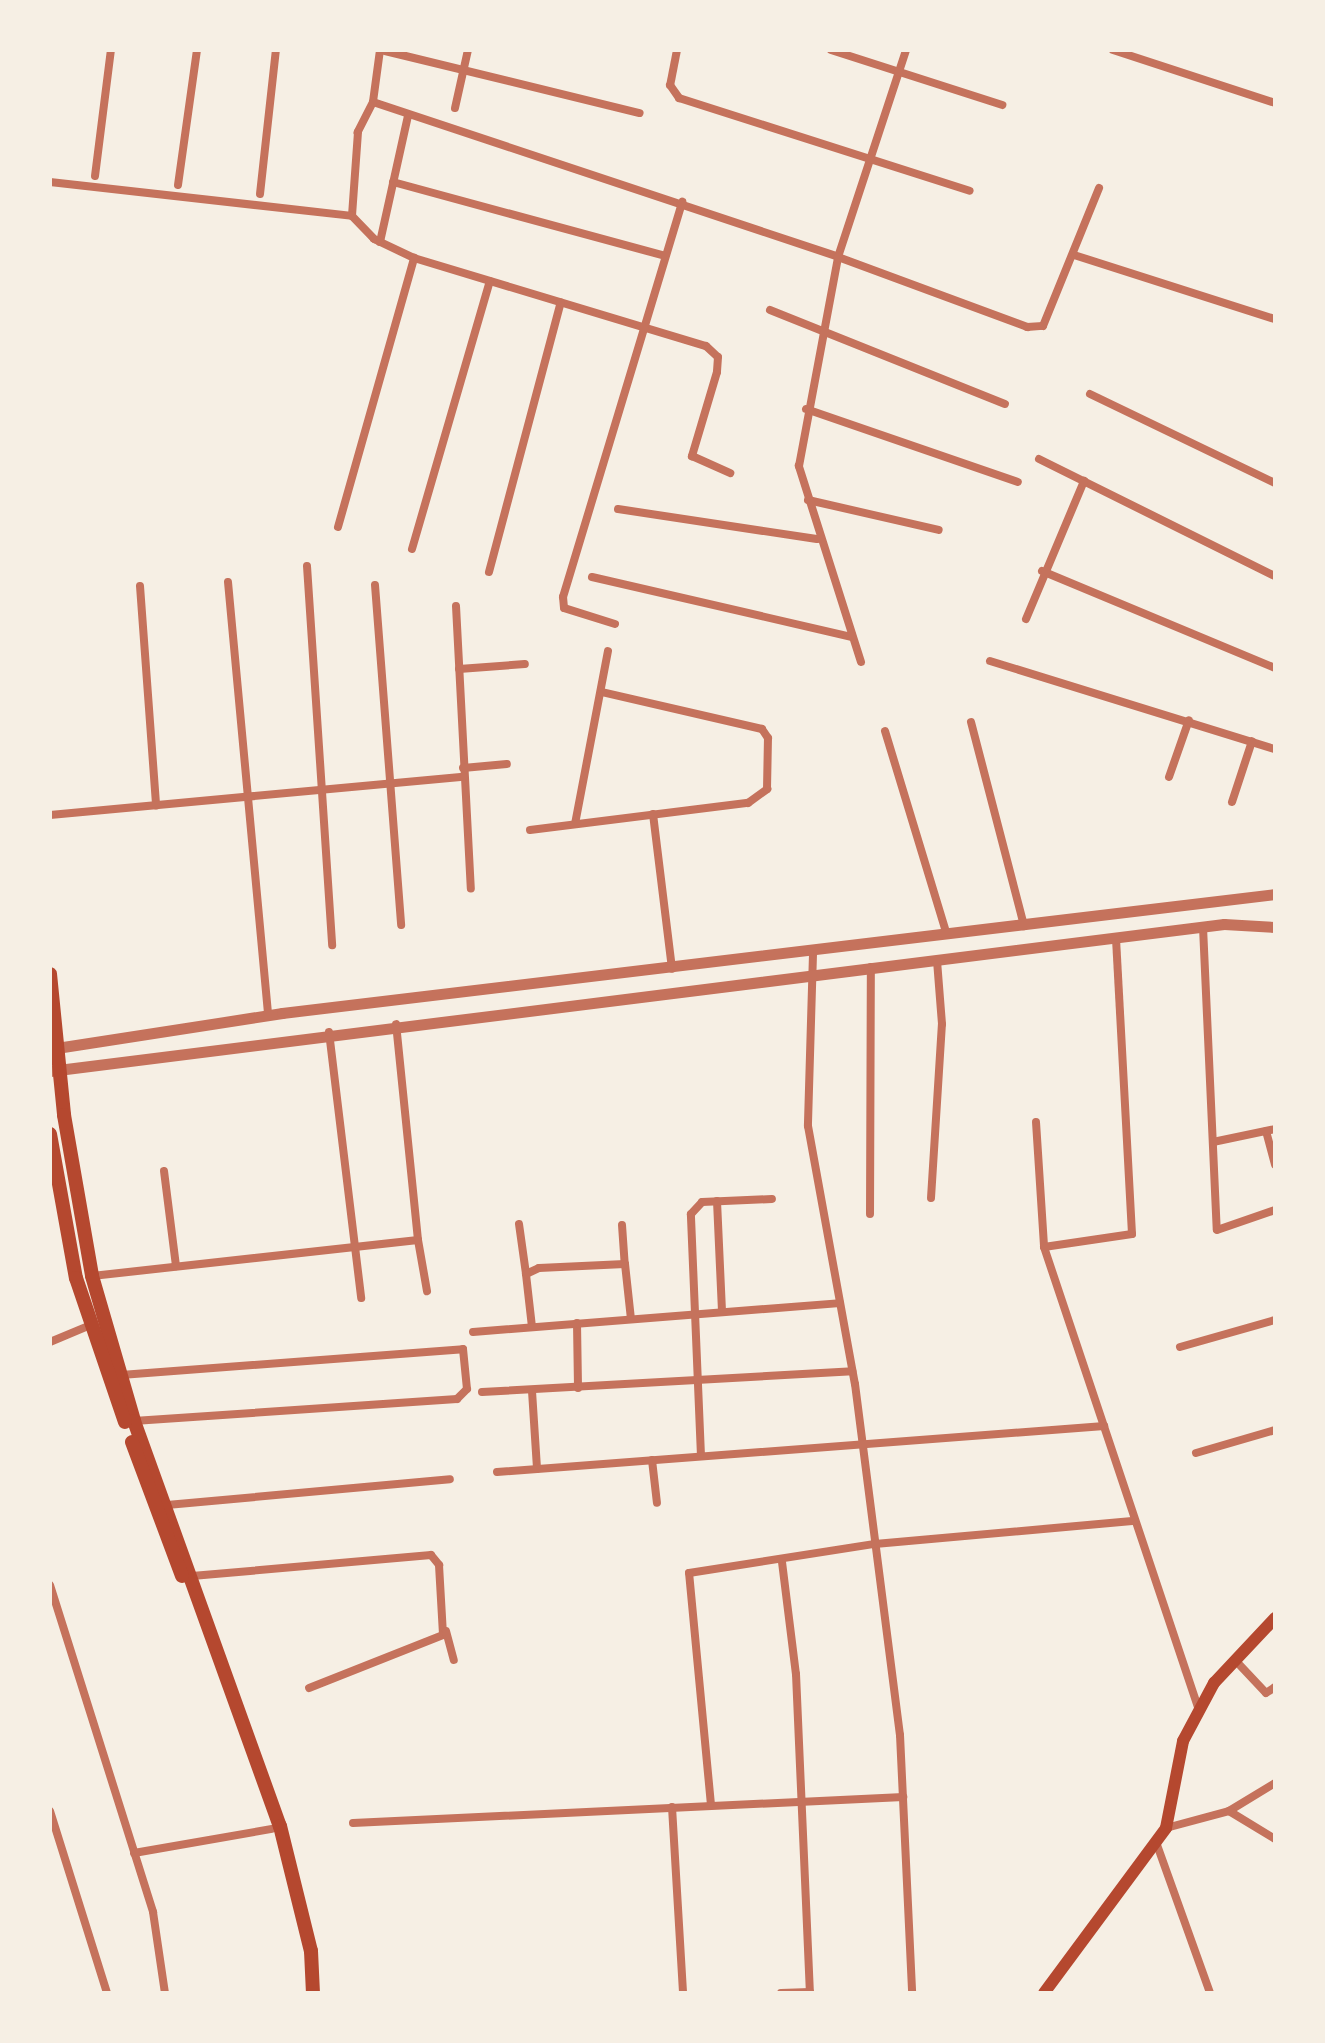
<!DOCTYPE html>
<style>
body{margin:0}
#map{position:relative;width:1325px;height:2043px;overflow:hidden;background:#f6efe4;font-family:"Noto Sans",sans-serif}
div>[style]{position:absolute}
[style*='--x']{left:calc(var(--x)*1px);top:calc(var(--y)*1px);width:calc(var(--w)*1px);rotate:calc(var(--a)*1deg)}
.minor>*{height:8px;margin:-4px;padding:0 4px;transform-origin:4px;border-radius:4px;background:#c5725c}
.tertiary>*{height:11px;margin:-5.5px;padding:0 5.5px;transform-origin:5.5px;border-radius:5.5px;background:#c5725c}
.secondary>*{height:12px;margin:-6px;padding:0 6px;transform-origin:6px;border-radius:6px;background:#b5482f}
.primary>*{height:14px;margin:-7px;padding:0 7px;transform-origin:7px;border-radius:7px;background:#b5482f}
span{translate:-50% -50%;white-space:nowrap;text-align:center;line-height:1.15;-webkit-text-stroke:8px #f6efe4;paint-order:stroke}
.frame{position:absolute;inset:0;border:52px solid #f6efe4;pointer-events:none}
</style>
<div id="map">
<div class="minor">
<div style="--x:380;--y:50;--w:52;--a:97.7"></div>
<div style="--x:373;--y:102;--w:490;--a:18.4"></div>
<div style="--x:838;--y:257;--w:218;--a:-71.8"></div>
<div style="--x:677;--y:50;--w:36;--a:101"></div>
<div style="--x:670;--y:85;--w:16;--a:55"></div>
<div style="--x:679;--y:98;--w:305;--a:17.7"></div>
<div style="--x:831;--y:50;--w:180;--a:17.8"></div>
<div style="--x:1113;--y:50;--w:170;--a:18.1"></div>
<div style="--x:385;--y:51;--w:262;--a:13.7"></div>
<div style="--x:373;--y:102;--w:34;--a:117"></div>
<div style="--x:358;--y:132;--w:84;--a:94.1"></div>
<div style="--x:352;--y:216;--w:32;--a:46"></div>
<div style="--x:374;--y:239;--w:44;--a:25.4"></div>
<div style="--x:414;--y:258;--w:305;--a:16.8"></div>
<div style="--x:706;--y:346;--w:16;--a:43"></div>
<div style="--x:718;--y:357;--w:15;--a:94"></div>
<div style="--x:717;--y:372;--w:88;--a:106.6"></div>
<div style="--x:692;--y:456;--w:42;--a:24.1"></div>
<div style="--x:455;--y:108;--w:59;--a:-77.4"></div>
<div style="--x:95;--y:176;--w:127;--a:-82.8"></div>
<div style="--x:50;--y:182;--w:304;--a:6.4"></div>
<div style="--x:393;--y:182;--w:282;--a:15.2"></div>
<div style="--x:178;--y:185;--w:136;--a:-82"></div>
<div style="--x:260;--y:194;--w:145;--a:-83.7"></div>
<div style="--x:380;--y:242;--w:129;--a:-77.5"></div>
<div style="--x:1074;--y:255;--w:211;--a:17.7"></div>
<div style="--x:770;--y:310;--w:253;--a:21.8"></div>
<div style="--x:1090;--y:394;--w:205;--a:25.7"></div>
<div style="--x:806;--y:409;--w:224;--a:19"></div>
<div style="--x:1039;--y:459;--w:263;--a:26.4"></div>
<div style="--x:808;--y:500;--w:134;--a:12.9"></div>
<div style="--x:618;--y:509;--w:201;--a:8.6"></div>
<div style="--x:338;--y:527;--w:280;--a:-74.2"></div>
<div style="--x:412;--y:549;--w:279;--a:-73.8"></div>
<div style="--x:307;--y:566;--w:380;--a:86.2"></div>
<div style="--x:1042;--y:571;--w:252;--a:22.6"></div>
<div style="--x:489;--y:572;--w:279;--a:-75.1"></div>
<div style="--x:592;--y:577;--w:267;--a:13"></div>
<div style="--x:228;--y:582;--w:436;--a:84.7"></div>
<div style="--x:375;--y:585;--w:341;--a:85.6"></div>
<div style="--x:140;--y:586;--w:220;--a:85.8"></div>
<div style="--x:456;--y:606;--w:283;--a:87"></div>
<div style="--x:1026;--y:619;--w:150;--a:-67.2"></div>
<div style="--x:615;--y:624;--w:53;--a:-162.6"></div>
<div style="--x:564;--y:608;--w:11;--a:-95"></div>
<div style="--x:563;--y:597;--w:413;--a:-73.2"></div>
<div style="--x:990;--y:661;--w:298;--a:17.2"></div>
<div style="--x:861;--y:662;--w:206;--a:-107.6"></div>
<div style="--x:799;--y:466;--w:213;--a:-79.4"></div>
<div style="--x:838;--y:257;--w:202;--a:20.3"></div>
<div style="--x:1027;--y:327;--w:16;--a:-4"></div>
<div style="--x:1043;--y:326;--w:149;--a:-67.9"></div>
<div style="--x:459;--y:669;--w:66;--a:-4.3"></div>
<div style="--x:971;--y:722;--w:211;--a:75.4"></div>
<div style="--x:885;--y:731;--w:213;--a:73.1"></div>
<div style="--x:463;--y:768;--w:44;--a:-5.2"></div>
<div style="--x:1169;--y:777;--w:60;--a:-70.7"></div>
<div style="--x:1232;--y:802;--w:64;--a:-71.8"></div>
<div style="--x:653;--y:814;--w:156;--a:83"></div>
<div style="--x:50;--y:815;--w:415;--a:-5.3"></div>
<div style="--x:575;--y:824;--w:176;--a:-79.2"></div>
<div style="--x:530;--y:830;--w:220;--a:-7.1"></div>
<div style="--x:748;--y:803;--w:24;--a:-36"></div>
<div style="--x:767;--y:789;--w:51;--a:-88.9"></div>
<div style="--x:768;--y:738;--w:11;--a:-124"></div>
<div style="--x:762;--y:729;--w:164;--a:-167"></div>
<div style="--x:1203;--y:927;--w:303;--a:87.4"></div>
<div style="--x:1217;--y:1230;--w:61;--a:-19"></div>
<div style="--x:813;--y:954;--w:172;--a:91.7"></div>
<div style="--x:808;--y:1126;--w:262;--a:79.7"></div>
<div style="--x:855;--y:1384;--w:354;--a:82.7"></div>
<div style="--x:900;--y:1735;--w:258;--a:87.3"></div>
<div style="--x:329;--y:1032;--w:268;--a:83.1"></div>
<div style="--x:1036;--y:1122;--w:125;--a:86.3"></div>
<div style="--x:1044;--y:1247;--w:488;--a:71.5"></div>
<div style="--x:1266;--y:1131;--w:35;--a:75"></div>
<div style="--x:1213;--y:1142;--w:63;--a:-11.8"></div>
<div style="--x:164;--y:1171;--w:96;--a:82.8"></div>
<div style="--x:931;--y:1198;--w:174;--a:-86.4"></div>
<div style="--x:942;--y:1024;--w:63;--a:-94.5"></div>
<div style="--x:717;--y:1201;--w:110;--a:87.4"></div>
<div style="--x:870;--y:1214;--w:247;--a:-89.8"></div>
<div style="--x:519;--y:1224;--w:50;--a:82"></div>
<div style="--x:622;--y:1225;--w:39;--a:86"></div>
<div style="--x:418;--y:1240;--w:52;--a:80"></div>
<div style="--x:1044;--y:1247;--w:89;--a:-8.4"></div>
<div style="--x:1132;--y:1234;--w:296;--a:-93.1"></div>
<div style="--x:92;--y:1276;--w:328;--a:-6.3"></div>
<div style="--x:418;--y:1240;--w:217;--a:-95.8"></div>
<div style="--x:577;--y:1323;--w:65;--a:89.1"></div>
<div style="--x:532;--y:1327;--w:53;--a:-96.5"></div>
<div style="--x:526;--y:1274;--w:14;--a:-25"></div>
<div style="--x:539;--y:1268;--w:86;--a:-2.7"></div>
<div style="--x:625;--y:1264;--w:55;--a:83.8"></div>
<div style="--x:473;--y:1332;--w:368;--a:-4.5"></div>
<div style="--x:50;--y:1342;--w:47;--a:-22.7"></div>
<div style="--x:1180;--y:1347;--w:99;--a:-15.9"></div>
<div style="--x:121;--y:1375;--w:343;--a:-4.3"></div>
<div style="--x:463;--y:1349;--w:40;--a:84.3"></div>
<div style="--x:467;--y:1389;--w:14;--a:135"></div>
<div style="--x:457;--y:1399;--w:324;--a:176.1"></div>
<div style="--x:532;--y:1391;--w:78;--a:86.3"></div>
<div style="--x:482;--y:1392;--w:371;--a:-3.2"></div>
<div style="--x:1196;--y:1453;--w:82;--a:-16.2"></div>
<div style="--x:701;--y:1456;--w:242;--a:-92.4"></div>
<div style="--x:691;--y:1214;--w:16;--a:-47"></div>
<div style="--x:702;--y:1202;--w:70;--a:-2.5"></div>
<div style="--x:652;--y:1460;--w:43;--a:83.4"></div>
<div style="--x:497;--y:1472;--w:609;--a:-4.33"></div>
<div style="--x:167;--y:1505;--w:284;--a:-5.2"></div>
<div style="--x:782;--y:1562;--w:113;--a:82.9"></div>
<div style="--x:796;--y:1674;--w:319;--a:87.5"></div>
<div style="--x:192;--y:1576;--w:240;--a:-5"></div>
<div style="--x:431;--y:1555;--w:13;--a:51"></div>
<div style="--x:439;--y:1565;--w:70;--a:86.7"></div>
<div style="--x:443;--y:1635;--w:144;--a:158.4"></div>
<div style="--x:50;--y:1585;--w:343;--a:72.5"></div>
<div style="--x:153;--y:1912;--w:82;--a:81.6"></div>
<div style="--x:446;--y:1631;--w:30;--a:75"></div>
<div style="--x:1235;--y:1660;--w:45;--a:46.8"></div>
<div style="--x:1266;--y:1693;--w:11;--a:-34"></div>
<div style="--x:711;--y:1805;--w:233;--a:-95.4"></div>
<div style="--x:689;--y:1573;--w:188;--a:-8.9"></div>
<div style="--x:875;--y:1544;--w:261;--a:-5.1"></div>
<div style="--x:672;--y:1807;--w:186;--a:86.6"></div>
<div style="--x:50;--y:1811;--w:191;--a:72.6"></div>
<div style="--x:1229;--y:1811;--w:54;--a:-31.3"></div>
<div style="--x:353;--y:1823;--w:551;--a:-2.71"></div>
<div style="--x:1166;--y:1828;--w:65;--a:-15.1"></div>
<div style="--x:1229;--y:1811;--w:54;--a:31.3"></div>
<div style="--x:1156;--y:1842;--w:160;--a:70.3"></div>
<div style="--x:134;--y:1853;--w:140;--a:-9.9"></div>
<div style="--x:781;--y:1993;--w:29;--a:-2"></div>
</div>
<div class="tertiary">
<div style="--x:50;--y:1049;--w:235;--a:-8.8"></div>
<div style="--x:282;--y:1013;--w:1000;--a:-6.83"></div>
<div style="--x:50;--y:1071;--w:1183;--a:-7.14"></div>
<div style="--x:1224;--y:924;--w:51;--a:3.4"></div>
</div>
<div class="secondary">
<div style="--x:1044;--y:1993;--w:205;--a:-53.5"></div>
<div style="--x:1166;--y:1828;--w:89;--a:-78.9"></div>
<div style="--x:1183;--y:1741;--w:66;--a:-61.9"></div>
<div style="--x:1214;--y:1683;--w:89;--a:-46.8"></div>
</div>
<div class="primary">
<div style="--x:50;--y:974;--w:142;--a:84.3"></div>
<div style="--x:64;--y:1115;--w:163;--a:80.1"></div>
<div style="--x:92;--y:1276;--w:151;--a:73.8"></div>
<div style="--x:134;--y:1421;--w:431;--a:70.2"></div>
<div style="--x:280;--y:1826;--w:129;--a:76.1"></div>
<div style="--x:311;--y:1951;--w:42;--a:87.3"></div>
<div style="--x:50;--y:1134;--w:146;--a:79.8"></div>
<div style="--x:76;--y:1278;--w:152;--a:71.2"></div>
<div style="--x:132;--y:1442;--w:143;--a:69.5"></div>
</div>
<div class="frame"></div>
</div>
